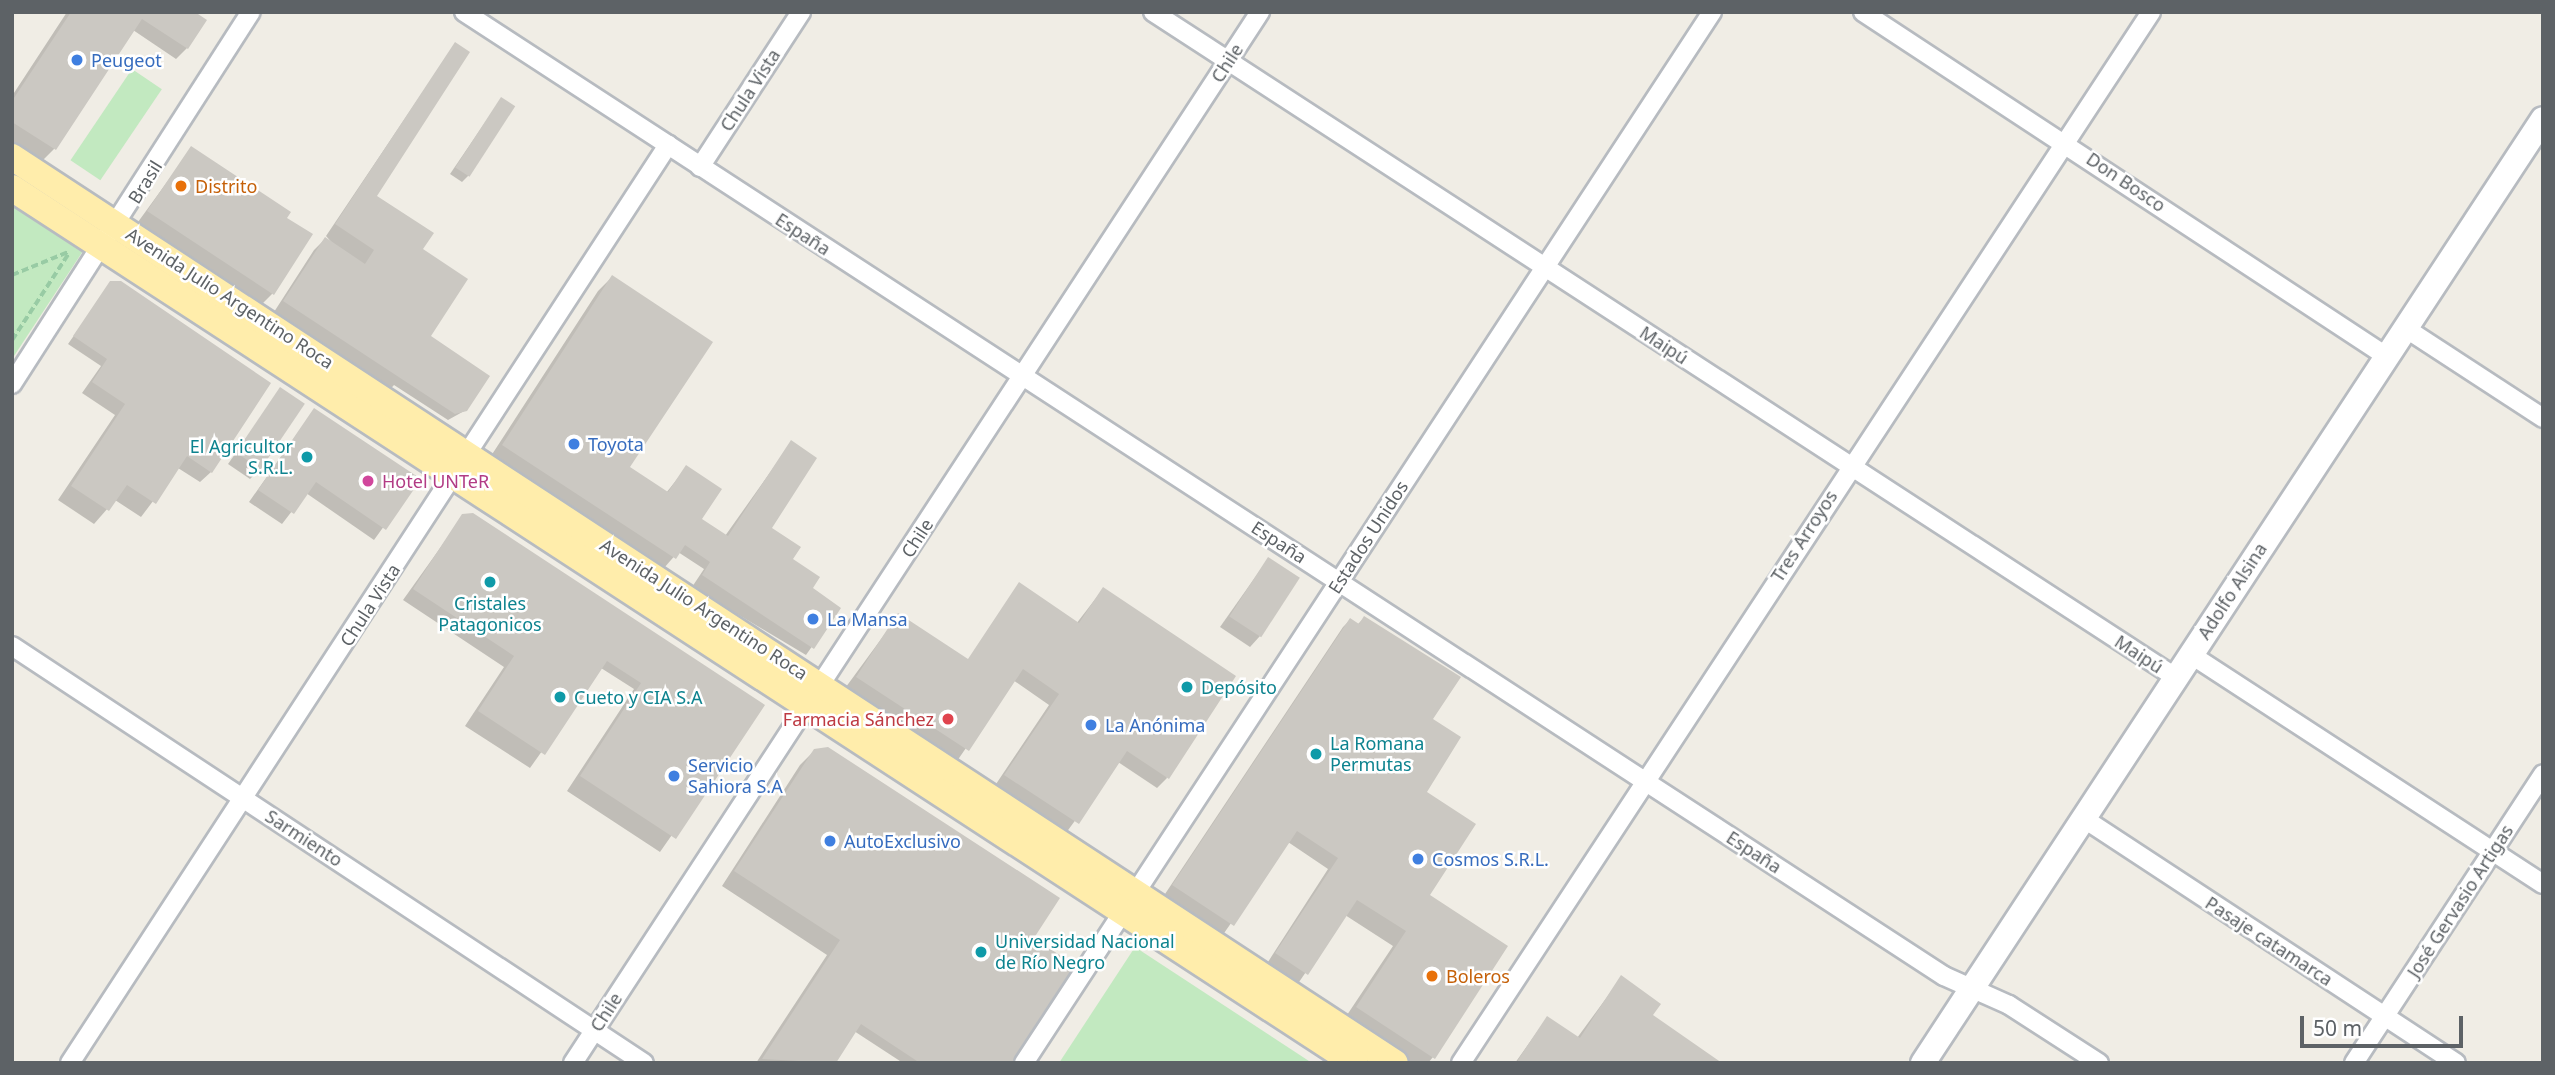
<!DOCTYPE html>
<meta charset="utf-8">
<style>
body{margin:0}
#map{position:relative;width:2555px;height:1075px;overflow:hidden;background:#f0ede5;font-family:"Noto Sans",sans-serif}
div>[style]{position:absolute}
[style*='--x']{left:calc(var(--x)*1px);top:calc(var(--y)*1px);width:calc(var(--w)*1px);rotate:calc(var(--a)*1deg)}
.green>*{inset:0;background:#c2e9c0;transform-origin:0 0}
.shadow>*{inset:0;background:#0003}
.building>*{inset:0;background:#cbc8c2;transform-origin:0 0}
.path>*{height:3.5px;margin-top:-1.75px;transform-origin:0;background:repeating-linear-gradient(90deg,#98cba4 0 7px,transparent 0 10.5px)}
.roads{filter:drop-shadow(2px 0 #b7bbc0) drop-shadow(-2px 0 #b7bbc0) drop-shadow(0 2px #b7bbc0) drop-shadow(0 -2px #b7bbc0)}
.street>*{height:18px;margin:-9px;padding:0 9px;transform-origin:9px;border-radius:9px;background:#fff}
.secondary>*{height:24px;margin:-12px;padding:0 12px;transform-origin:12px;border-radius:12px;background:#fff}
.primary>*{height:26px;margin:-13px;padding:0 13px;transform-origin:13px;border-radius:13px;background:#ffedab}
.dots>*{width:19px;height:19px;translate:-50% -50%;box-sizing:border-box;border:4px solid #fff;border-radius:50%}
span{translate:-50% -50%;white-space:nowrap;text-align:center;line-height:1.15;-webkit-text-stroke:5px #fff;paint-order:stroke}
.shop-label{font-size:18px;color:#366cbe}
.left{translate:0 -50%;text-align:left}
.street-label{font-size:18px;color:#5d6266}
.food-label{font-size:18px;color:#c56008}
.culture-label{font-size:18px;color:#0d838f}
.right{translate:-100% -50%;text-align:right}
.hotel-label{font-size:18px;color:#b23c85}
.health-label{font-size:18px;color:#be3a42}
.frame{position:absolute;inset:0;border:14px solid #5d6266;pointer-events:none}
.scale{position:absolute;left:2300px;top:1016px;width:163px;height:32px;box-sizing:border-box;border:4px solid #5d6266;border-top:0;padding-left:9px;font-size:21px;line-height:24px;white-space:nowrap;color:#5d6266;-webkit-text-stroke:5px #fff;paint-order:stroke}
</style>
<div id="map">
<div class="green">
<div style="left:132px;top:69px;width:36px;height:110px;rotate:34deg"></div>
<div style="clip-path:polygon(12px 204px,83px 251px,12px 359px)"></div>
<div style="clip-path:polygon(1135px 947px,1312px 1063px,1059px 1063px)"></div>
</div>
<div class="shadow">
<div style="clip-path:polygon(67px 12px,191px 12px,187px 48px,176px 59px,133px 30px,54px 149px,40px 163px,12px 145px,12px 96px)"></div>
<div style="clip-path:polygon(455px 44px,374px 196px,421px 250px,429px 337px,466px 410px,448px 420px,394px 385px,387px 393px,274px 312px,314px 250px,325px 239px,334px 245px,326px 236px)"></div>
<div style="clip-path:polygon(501px 99px,469px 175px,462px 182px,450px 174px)"></div>
<div style="clip-path:polygon(191px 149px,285px 218px,272px 294px,262px 304px,236px 287px,233px 291px,159px 242px,161px 238px,138px 222px)"></div>
<div style="clip-path:polygon(612px 277px,623px 473px,666px 493px,686px 468px,700px 519px,725px 536px,791px 443px,770px 528px,810px 589px,839px 608px,806px 655px,692px 587px,704px 569px,678px 552px,664px 568px,489px 459px,598px 291px)"></div>
<div style="clip-path:polygon(111px 283px,211px 472px,200px 482px,178px 468px,141px 517px,115px 500px,94px 524px,58px 500px,115px 415px,82px 393px,101px 366px,68px 344px)"></div>
<div style="clip-path:polygon(280px 390px,261px 468px,250px 479px,228px 464px)"></div>
<div style="clip-path:polygon(314px 410px,418px 479px,374px 540px,306px 493px,282px 524px,249px 502px)"></div>
<div style="clip-path:polygon(463px 516px,762px 706px,660px 852px,567px 791px,634px 689px,601px 668px,530px 768px,465px 726px,504px 667px,403px 600px)"></div>
<div style="clip-path:polygon(1268px 559px,1260px 636px,1250px 647px,1220px 627px)"></div>
<div style="clip-path:polygon(1103px 589px,1167px 778px,1157px 788px,1118px 762px,1063px 837px,992px 790px,1049px 705px,1013px 680px,957px 761px,843px 691px,898px 616px,965px 661px,1076px 624px)"></div>
<div style="clip-path:polygon(1364px 618px,1431px 720px,1424px 793px,1433px 1057px,1428px 1063px,1406px 1063px,1343px 1021px,1393px 946px,1345px 915px,1297px 985px,1266px 965px,1328px 869px,1288px 842px,1222px 936px,1163px 897px,1343px 627px,1350px 620px,1357px 625px)"></div>
<div style="clip-path:polygon(815px 750px,1031px 939px,1010px 1063px,903px 1063px,854px 1031px,833px 1063px,756px 1063px,827px 955px,722px 886px,800px 765px)"></div>
<div style="clip-path:polygon(1621px 978px,1651px 1015px,1719px 1063px,1515px 1063px,1547px 1018px,1577px 1038px)"></div>
</div>
<div class="building">
<div style="clip-path:polygon(71px 12px,195px 12px,207px 20px,188px 49px,142px 19px,56px 150px,12px 122px,12px 101px)"></div>
<div style="clip-path:polygon(455px 42px,470px 52px,377px 196px,434px 233px,423px 249px,468px 279px,431px 336px,490px 376px,467px 411px,455px 414px,283px 301px,325px 237px,365px 264px,374px 250px,335px 224px)"></div>
<div style="left:501px;top:97px;width:17px;height:84px;rotate:33deg"></div>
<div style="clip-path:polygon(191px 146px,291px 212px,287px 218px,313px 234px,274px 295px,147px 211px)"></div>
<div style="clip-path:polygon(612px 275px,713px 342px,630px 467px,668px 492px,686px 465px,722px 489px,702px 519px,728px 536px,791px 440px,817px 458px,772px 528px,801px 547px,793px 559px,820px 577px,813px 588px,841px 608px,814px 649px,702px 575px,710px 562px,685px 545px,676px 559px,502px 445px)"></div>
<div style="clip-path:polygon(110px 281px,121px 281px,271px 383px,212px 473px,187px 456px,156px 504px,127px 485px,109px 511px,71px 486px,125px 404px,92px 382px,107px 359px,73px 336px)"></div>
<div style="left:280px;top:387px;width:30px;height:79px;rotate:34deg"></div>
<div style="clip-path:polygon(314px 408px,421px 479px,386px 530px,316px 482px,294px 514px,258px 490px)"></div>
<div style="clip-path:polygon(473px 513px,765px 705px,676px 839px,580px 776px,641px 683px,607px 661px,545px 755px,478px 711px,514px 656px,413px 589px,462px 514px)"></div>
<div style="left:1268px;top:557px;width:38px;height:71px;rotate:33deg"></div>
<div style="clip-path:polygon(1019px 582px,1079px 623px,1103px 587px,1236px 676px,1169px 779px,1127px 751px,1079px 824px,1004px 775px,1059px 694px,1023px 669px,969px 751px,856px 677px,898px 613px,968px 659px)"></div>
<div style="clip-path:polygon(1364px 616px,1461px 677px,1433px 719px,1461px 737px,1427px 792px,1476px 824px,1430px 895px,1508px 946px,1435px 1059px,1356px 1007px,1406px 931px,1357px 900px,1308px 975px,1275px 953px,1338px 858px,1297px 831px,1234px 926px,1172px 885px,1350px 618px,1359px 624px)"></div>
<div style="clip-path:polygon(828px 747px,1060px 898px,1034px 938px,1076px 966px,1012px 1063px,920px 1063px,861px 1024px,836px 1063px,762px 1059px,840px 940px,734px 871px,814px 749px)"></div>
<div style="clip-path:polygon(1621px 975px,1661px 1004px,1653px 1015px,1722px 1063px,1516px 1063px,1547px 1016px,1580px 1038px)"></div>
</div>
<div class="path">
<div style="--x:12;--y:275;--w:61;--a:-22.3"></div>
<div style="--x:12;--y:340;--w:104;--a:-56.8"></div>
</div>
<div class="roads">
<div class="street">
<div style="--x:464;--y:12;--w:1766;--a:33.08"></div>
<div style="--x:1944;--y:976;--w:71;--a:24"></div>
<div style="--x:2009;--y:1005;--w:107;--a:32.8"></div>
<div style="--x:1153;--y:12;--w:1219;--a:33.05"></div>
<div style="--x:1863;--y:12;--w:626;--a:33.33"></div>
<div style="--x:700;--y:167;--w:185;--a:-56.9"></div>
<div style="--x:2405;--y:328;--w:165;--a:33.1"></div>
<div style="--x:12;--y:384;--w:442;--a:-57.3"></div>
<div style="--x:12;--y:646;--w:757;--a:33.42"></div>
<div style="--x:2190;--y:654;--w:421;--a:33.1"></div>
<div style="--x:2083;--y:818;--w:446;--a:33.3"></div>
<div style="--x:70;--y:1063;--w:1096;--a:-56.92"></div>
<div style="--x:573;--y:1063;--w:1256;--a:-56.83"></div>
<div style="--x:1024;--y:1063;--w:1256;--a:-56.79"></div>
<div style="--x:1461;--y:1063;--w:1257;--a:-56.71"></div>
<div style="--x:2354;--y:1063;--w:345;--a:-56.8"></div>
</div>
<div class="secondary">
<div style="--x:1923;--y:1063;--w:1129;--a:-56.7"></div>
</div>
<div class="primary">
<div style="--x:12;--y:157;--w:1653;--a:33.23"></div>
<div style="--x:12;--y:188;--w:1603;--a:33.09"></div>
</div>
</div>
<div class="dots">
<div style="left:77px;top:60px;background:#3f7fe0"></div>
<div style="left:181px;top:186px;background:#e8710a"></div>
<div style="left:574px;top:444px;background:#3f7fe0"></div>
<div style="left:307px;top:457px;background:#0f9aa8"></div>
<div style="left:368px;top:481px;background:#d1479c"></div>
<div style="left:490px;top:582px;background:#0f9aa8"></div>
<div style="left:813px;top:619px;background:#3f7fe0"></div>
<div style="left:1187px;top:687px;background:#0f9aa8"></div>
<div style="left:560px;top:697px;background:#0f9aa8"></div>
<div style="left:948px;top:719px;background:#e0444e"></div>
<div style="left:1091px;top:725px;background:#3f7fe0"></div>
<div style="left:1316px;top:754px;background:#0f9aa8"></div>
<div style="left:674px;top:776px;background:#3f7fe0"></div>
<div style="left:830px;top:841px;background:#3f7fe0"></div>
<div style="left:1418px;top:859px;background:#3f7fe0"></div>
<div style="left:981px;top:952px;background:#0f9aa8"></div>
<div style="left:1432px;top:976px;background:#e8710a"></div>
</div>
<div class="shop-label">
<span class="left" style="left:91px;top:60px">Peugeot</span>
<span class="left" style="left:588px;top:444px">Toyota</span>
<span class="left" style="left:827px;top:619px">La Mansa</span>
<span class="left" style="left:1105px;top:725px">La Anónima</span>
<span class="left" style="left:688px;top:776px">Servicio<br>Sahiora S.A</span>
<span class="left" style="left:844px;top:841px">AutoExclusivo</span>
<span class="left" style="left:1432px;top:859px">Cosmos S.R.L.</span>
</div>
<div class="street-label">
<span style="left:1227px;top:63px;rotate:-57deg">Chile</span>
<span style="left:750px;top:90px;rotate:-57deg">Chula Vista</span>
<span style="left:145px;top:182px;rotate:-58deg">Brasil</span>
<span style="left:2126px;top:182px;rotate:34deg">Don Bosco</span>
<span style="left:803px;top:234px;rotate:33deg">España</span>
<span style="left:230px;top:298px;rotate:33deg">Avenida Julio Argentino Roca</span>
<span style="left:1664px;top:345px;rotate:33deg">Maipú</span>
<span style="left:1804px;top:536px;rotate:-57deg">Tres Arroyos</span>
<span style="left:1368px;top:537px;rotate:-57deg">Estados Unidos</span>
<span style="left:917px;top:538px;rotate:-57deg">Chile</span>
<span style="left:1279px;top:542px;rotate:33deg">España</span>
<span style="left:2232px;top:591px;rotate:-57deg">Adolfo Alsina</span>
<span style="left:370px;top:605px;rotate:-57deg">Chula Vista</span>
<span style="left:704px;top:609px;rotate:33deg">Avenida Julio Argentino Roca</span>
<span style="left:2139px;top:654px;rotate:33deg">Maipú</span>
<span style="left:304px;top:838px;rotate:33deg">Sarmiento</span>
<span style="left:1754px;top:852px;rotate:33deg">España</span>
<span style="left:2460px;top:901px;rotate:-57deg">José Gervasio Artigas</span>
<span style="left:2269px;top:941px;rotate:33deg">Pasaje catamarca</span>
<span style="left:606px;top:1012px;rotate:-57deg">Chile</span>
</div>
<div class="food-label">
<span class="left" style="left:195px;top:186px">Distrito</span>
<span class="left" style="left:1446px;top:976px">Boleros</span>
</div>
<div class="culture-label">
<span class="right" style="left:293px;top:457px">El Agricultor<br>S.R.L.</span>
<span style="left:490px;top:614px">Cristales<br>Patagonicos</span>
<span class="left" style="left:1201px;top:687px">Depósito</span>
<span class="left" style="left:574px;top:697px">Cueto y CIA S.A</span>
<span class="left" style="left:1330px;top:754px">La Romana<br>Permutas</span>
<span class="left" style="left:995px;top:952px">Universidad Nacional<br>de Río Negro</span>
</div>
<div class="hotel-label">
<span class="left" style="left:382px;top:481px">Hotel UNTeR</span>
</div>
<div class="health-label">
<span class="right" style="left:934px;top:719px">Farmacia Sánchez</span>
</div>
<div class="frame"></div>
<div class="scale">50 m</div>
</div>
